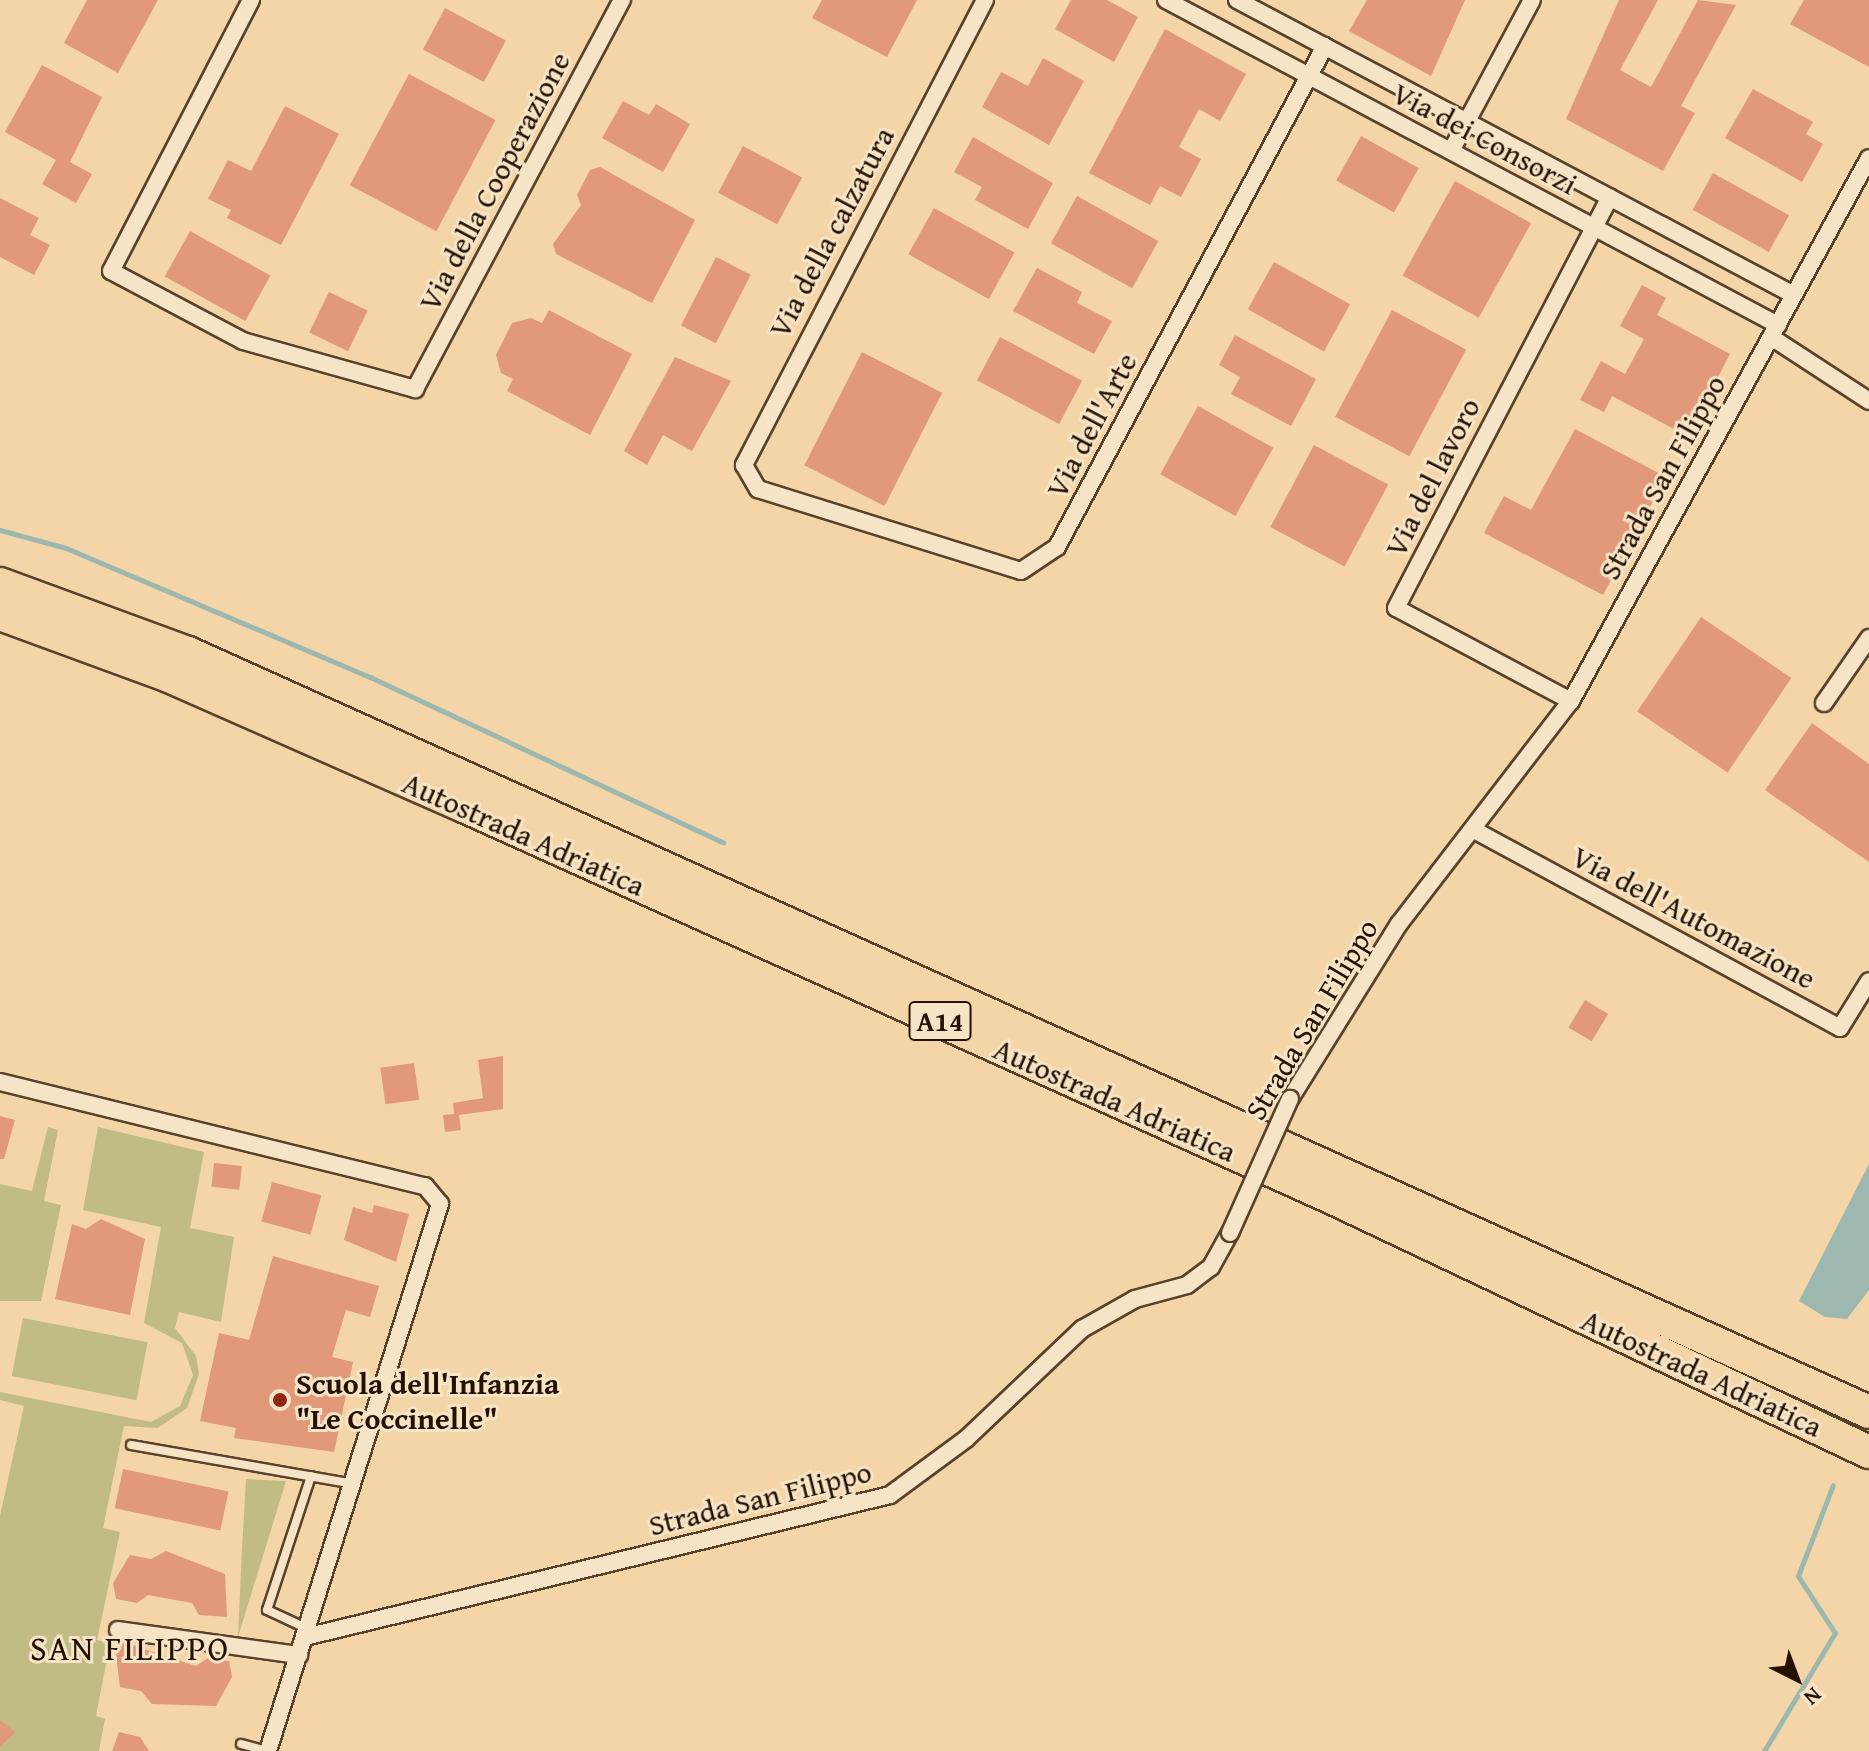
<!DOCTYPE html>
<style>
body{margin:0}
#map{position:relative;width:1869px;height:1751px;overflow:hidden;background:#f3d5a8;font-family:"Gentium Book Plus",serif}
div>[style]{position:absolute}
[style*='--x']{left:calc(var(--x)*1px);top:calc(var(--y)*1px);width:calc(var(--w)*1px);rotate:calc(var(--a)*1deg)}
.green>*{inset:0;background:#c0bc84;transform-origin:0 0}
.water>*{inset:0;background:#9db8af}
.stream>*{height:5px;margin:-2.5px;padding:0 2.5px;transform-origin:2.5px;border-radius:2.5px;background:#9db8af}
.building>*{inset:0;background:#e1997a;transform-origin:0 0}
.roads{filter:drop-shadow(2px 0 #58422a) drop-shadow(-2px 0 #58422a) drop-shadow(0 2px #58422a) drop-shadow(0 -2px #58422a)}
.service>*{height:8px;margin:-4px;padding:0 4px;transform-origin:4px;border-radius:4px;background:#f7e4c6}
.minor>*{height:16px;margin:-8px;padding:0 8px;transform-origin:8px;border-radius:8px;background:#f7e4c6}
.motorway>*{height:32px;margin:-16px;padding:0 16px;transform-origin:16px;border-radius:16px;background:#f3d5a8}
.bridges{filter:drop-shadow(2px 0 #58422a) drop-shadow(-2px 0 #58422a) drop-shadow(0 2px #58422a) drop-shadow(0 -2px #58422a)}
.minor-bridge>*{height:16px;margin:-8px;padding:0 8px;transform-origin:8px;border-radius:8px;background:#f7e4c6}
.dots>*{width:22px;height:22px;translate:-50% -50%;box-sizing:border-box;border:4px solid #f7e4c6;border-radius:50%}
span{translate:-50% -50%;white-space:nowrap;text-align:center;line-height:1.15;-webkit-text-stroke:6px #f7e4c6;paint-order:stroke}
.shield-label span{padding:2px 6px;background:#f7e4c6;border:2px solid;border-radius:6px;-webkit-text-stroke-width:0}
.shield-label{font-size:28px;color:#251100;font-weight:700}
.street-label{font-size:30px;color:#251100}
.poi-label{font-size:30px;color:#251100;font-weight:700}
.left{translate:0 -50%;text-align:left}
.quarter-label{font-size:34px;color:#251100;letter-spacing:2px}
.north{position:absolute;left:1757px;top:1639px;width:80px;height:80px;-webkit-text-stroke:6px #f7e4c6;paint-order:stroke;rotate:138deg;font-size:22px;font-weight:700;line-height:32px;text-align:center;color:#251100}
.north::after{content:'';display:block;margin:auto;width:28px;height:36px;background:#251100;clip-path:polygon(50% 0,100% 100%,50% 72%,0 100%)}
</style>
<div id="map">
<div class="green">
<div style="clip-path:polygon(48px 1127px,58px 1130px,44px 1201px,61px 1205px,41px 1301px,0 1301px,0 1184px,32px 1191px)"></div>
<div style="clip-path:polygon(98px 1127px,204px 1152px,190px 1228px,234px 1237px,221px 1322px,179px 1312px,175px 1328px,196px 1356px,199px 1374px,187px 1408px,158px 1428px,124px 1426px,103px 1528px,120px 1532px,97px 1640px,110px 1643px,96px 1716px,105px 1719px,99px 1751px,0 1751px,0 1516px,24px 1406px,0 1400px,0 1392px,151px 1422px,180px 1406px,193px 1375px,182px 1343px,144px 1323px,161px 1227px,83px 1210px)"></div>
<div style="left:23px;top:1318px;width:127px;height:59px;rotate:11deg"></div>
<div style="clip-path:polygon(246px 1479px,286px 1481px,238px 1637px,242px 1549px)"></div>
</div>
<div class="water">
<div style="clip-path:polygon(1869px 1164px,1869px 1290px,1847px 1319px,1825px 1317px,1799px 1301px)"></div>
</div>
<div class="stream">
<div style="--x:0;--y:530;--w:68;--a:15.3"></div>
<div style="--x:66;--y:548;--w:330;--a:23"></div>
<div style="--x:370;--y:677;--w:390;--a:25.1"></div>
<div style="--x:1764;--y:1751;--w:138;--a:-59"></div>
<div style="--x:1835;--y:1633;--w:68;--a:-123"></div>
<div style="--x:1798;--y:1576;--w:97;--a:-69"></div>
</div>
<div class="building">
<div style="clip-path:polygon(87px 0,158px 0,118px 73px,64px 43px)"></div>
<div style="clip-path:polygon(822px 0,917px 0,887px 57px,812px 18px)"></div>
<div style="clip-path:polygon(1071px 0,1107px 0,1138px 17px,1114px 62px,1055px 29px)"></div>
<div style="clip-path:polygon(1367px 0,1465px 0,1431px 76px,1349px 31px)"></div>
<div style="clip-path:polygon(1619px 0,1658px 0,1620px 70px,1651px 87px,1698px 0,1736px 5px,1681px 106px,1695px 113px,1663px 171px,1566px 119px)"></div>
<div style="clip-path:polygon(1804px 0,1869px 0,1869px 67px,1790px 24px)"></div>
<div style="left:445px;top:8px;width:69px;height:47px;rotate:28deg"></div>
<div style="clip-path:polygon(1165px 29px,1246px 74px,1220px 121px,1199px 109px,1179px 147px,1201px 159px,1181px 197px,1160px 186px,1150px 205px,1089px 173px)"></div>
<div style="clip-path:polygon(1043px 58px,1084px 81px,1049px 145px,982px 107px,1001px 72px,1028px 86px)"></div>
<div style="clip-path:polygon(42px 65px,102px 97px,70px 162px,92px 174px,76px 203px,42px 184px,56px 160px,5px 132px)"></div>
<div style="left:409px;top:74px;width:98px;height:126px;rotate:28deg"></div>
<div style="clip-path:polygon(1753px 89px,1813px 122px,1806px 134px,1823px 144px,1802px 182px,1725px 138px)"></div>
<div style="clip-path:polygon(623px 101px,649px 115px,656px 104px,690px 124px,663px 172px,602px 138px)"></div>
<div style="clip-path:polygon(285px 106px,339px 134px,281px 245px,227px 218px,231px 210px,208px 199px,228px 160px,251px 171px)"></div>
<div style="left:1361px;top:136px;width:66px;height:51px;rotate:29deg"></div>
<div style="clip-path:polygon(973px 137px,1053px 183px,1028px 229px,975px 200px,982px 187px,954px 172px)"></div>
<div style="left:743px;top:146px;width:67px;height:53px;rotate:28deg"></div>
<div style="clip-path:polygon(600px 167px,695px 220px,652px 303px,556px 254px,553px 244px,581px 205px,577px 195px,590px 170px)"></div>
<div style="left:1713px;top:173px;width:87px;height:42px;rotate:29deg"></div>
<div style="left:1455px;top:181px;width:87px;height:108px;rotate:29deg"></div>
<div style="left:1077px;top:196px;width:93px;height:54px;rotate:29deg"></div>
<div style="clip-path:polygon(0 198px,39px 218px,30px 235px,50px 245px,34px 275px,0 257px)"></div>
<div style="left:934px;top:208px;width:92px;height:53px;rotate:29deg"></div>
<div style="left:190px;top:231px;width:92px;height:52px;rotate:29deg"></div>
<div style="left:716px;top:257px;width:39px;height:77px;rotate:27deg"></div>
<div style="left:1274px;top:262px;width:87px;height:54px;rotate:29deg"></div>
<div style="clip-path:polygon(1037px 268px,1082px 292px,1077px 303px,1112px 321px,1094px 354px,1013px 311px)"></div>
<div style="clip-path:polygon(1642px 285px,1666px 298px,1657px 315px,1730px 354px,1687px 436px,1612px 396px,1604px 412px,1580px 400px,1601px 361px,1625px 374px,1644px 339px,1620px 326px)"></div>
<div style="left:329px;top:292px;width:43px;height:45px;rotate:26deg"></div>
<div style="clip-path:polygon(549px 310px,632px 354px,590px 435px,507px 391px,513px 379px,501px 373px,496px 355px,512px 323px,531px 318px,542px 323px)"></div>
<div style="left:1392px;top:310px;width:84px;height:121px;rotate:28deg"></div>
<div style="clip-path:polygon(1235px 335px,1316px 379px,1291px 426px,1231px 394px,1240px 377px,1219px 365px)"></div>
<div style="left:1000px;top:337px;width:93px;height:49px;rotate:28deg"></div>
<div style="left:862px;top:352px;width:90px;height:127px;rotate:27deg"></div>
<div style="clip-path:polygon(675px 357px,731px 381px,692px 451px,663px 435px,647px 465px,624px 451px)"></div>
<div style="left:1198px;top:406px;width:86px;height:78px;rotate:29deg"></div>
<div style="clip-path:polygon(1575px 429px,1666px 477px,1603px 595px,1484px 533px,1504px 496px,1531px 510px)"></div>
<div style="left:1314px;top:445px;width:84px;height:93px;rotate:28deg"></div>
<div style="left:1701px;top:617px;width:109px;height:114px;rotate:34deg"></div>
<div style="clip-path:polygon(1812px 723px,1869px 764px,1869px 862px,1765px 790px)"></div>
<div style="left:1585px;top:1000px;width:27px;height:32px;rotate:31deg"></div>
<div style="clip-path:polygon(503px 1056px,503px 1109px,459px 1115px,461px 1130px,445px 1132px,443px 1115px,454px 1114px,453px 1103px,483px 1098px,478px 1060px)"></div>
<div style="left:414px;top:1063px;width:37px;height:34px;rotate:82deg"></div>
<div style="clip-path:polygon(0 1116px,15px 1120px,4px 1159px,0 1159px)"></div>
<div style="left:214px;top:1163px;width:28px;height:24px;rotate:6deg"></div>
<div style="left:272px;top:1182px;width:51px;height:41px;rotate:15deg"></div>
<div style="clip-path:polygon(374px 1205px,409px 1214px,396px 1262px,344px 1240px,353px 1207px,372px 1213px)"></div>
<div style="clip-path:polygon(101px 1219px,145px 1239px,130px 1315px,55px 1299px,72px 1224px,86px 1229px)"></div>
<div style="clip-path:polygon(273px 1256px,379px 1286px,370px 1317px,346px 1310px,332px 1357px,353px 1362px,334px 1452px,234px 1438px,236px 1428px,200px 1421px,219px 1333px,249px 1340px)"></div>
<div style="left:123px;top:1469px;width:108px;height:40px;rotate:12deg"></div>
<div style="clip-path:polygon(166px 1551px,225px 1574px,227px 1617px,199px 1615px,192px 1603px,148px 1595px,137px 1603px,116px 1599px,113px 1583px,130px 1555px,151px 1559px)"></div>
<div style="clip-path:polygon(123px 1642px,196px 1666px,208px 1658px,229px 1661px,232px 1677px,216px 1706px,152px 1704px,141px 1691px,120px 1687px,116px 1654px)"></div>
<div style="clip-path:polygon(0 1720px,15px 1732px,0 1747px)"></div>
<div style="clip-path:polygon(119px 1732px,140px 1737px,149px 1751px,112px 1751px)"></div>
</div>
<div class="roads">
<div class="service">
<div style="--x:131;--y:1445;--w:227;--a:9.9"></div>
<div style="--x:306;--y:1628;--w:43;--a:-155.2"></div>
<div style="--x:267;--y:1610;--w:141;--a:-71.8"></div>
<div style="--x:241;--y:1744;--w:28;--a:15"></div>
</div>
<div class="minor">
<div style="--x:251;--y:0;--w:305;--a:117.3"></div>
<div style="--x:111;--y:271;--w:149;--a:27.9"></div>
<div style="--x:243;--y:341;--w:179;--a:15.6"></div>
<div style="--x:415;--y:389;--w:441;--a:-62"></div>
<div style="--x:985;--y:0;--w:524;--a:117.4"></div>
<div style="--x:744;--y:465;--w:28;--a:60"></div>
<div style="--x:758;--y:489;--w:275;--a:17.3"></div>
<div style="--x:1021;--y:571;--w:43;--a:-33.7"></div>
<div style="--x:1057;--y:547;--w:568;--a:-61.86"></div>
<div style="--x:1166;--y:0;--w:693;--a:27.97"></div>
<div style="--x:1237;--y:0;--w:630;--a:27.91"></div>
<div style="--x:1451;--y:151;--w:171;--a:-61.8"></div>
<div style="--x:1771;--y:337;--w:117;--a:33.1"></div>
<div style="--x:1571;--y:701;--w:198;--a:-152"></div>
<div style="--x:1396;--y:608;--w:463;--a:-62.5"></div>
<div style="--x:1824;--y:703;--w:79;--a:-55.3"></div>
<div style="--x:1474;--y:830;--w:416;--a:28.4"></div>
<div style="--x:1840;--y:1028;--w:55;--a:-58.3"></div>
<div style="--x:0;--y:1082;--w:438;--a:13.8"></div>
<div style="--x:425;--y:1186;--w:23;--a:50"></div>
<div style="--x:440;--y:1204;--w:573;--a:107.46"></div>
<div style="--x:1290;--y:1099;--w:206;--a:-58.1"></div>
<div style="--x:1399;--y:924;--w:282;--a:-52.4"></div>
<div style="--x:1571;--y:701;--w:619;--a:-61.24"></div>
<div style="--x:118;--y:1630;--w:183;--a:7.9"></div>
<div style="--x:305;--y:1637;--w:602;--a:-13.64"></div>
<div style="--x:890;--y:1495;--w:94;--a:-36.4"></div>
<div style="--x:966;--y:1439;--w:160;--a:-43.5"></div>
<div style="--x:1082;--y:1329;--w:61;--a:-29.5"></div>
<div style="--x:1135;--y:1299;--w:54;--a:-15.1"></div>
<div style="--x:1187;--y:1285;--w:30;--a:-37"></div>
<div style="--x:1211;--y:1267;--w:39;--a:-61"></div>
</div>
<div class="motorway">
<div style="--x:0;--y:584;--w:200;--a:20.2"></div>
<div style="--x:188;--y:653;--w:1844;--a:24.3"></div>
<div style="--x:0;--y:614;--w:180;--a:20.1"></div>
<div style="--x:169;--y:676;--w:322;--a:23.8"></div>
<div style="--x:464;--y:806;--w:953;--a:24.28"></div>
<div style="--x:1333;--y:1198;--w:593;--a:25.36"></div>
</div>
</div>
<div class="bridges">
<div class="minor-bridge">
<div style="--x:1230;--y:1233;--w:147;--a:-65.9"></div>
</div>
</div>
<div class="dots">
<div style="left:280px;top:1400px;background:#8f2418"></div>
</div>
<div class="shield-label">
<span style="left:940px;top:1021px">A14</span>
</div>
<div class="street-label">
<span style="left:1485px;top:138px;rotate:28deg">Via dei Consorzi</span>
<span style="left:494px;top:181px;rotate:-62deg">Via della Cooperazione</span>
<span style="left:831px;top:232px;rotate:-62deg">Via della calzatura</span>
<span style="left:1091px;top:425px;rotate:-62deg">Via dell'Arte</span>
<span style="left:1432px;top:477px;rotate:-63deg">Via del lavoro</span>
<span style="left:1662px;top:477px;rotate:-61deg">Strada San Filippo</span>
<span style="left:524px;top:834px;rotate:24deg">Autostrada Adriatica</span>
<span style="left:1694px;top:917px;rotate:28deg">Via dell'Automazione</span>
<span style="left:1311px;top:1019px;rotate:-59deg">Strada San Filippo</span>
<span style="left:1115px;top:1100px;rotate:24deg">Autostrada Adriatica</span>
<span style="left:1702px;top:1373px;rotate:25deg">Autostrada Adriatica</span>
<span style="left:760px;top:1498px;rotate:-14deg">Strada San Filippo</span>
</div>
<div class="poi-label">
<span class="left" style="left:296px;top:1400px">Scuola dell'Infanzia<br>"Le Coccinelle"</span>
</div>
<div class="quarter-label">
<span style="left:130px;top:1648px">SAN FILIPPO</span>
</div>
<div class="north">N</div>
</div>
